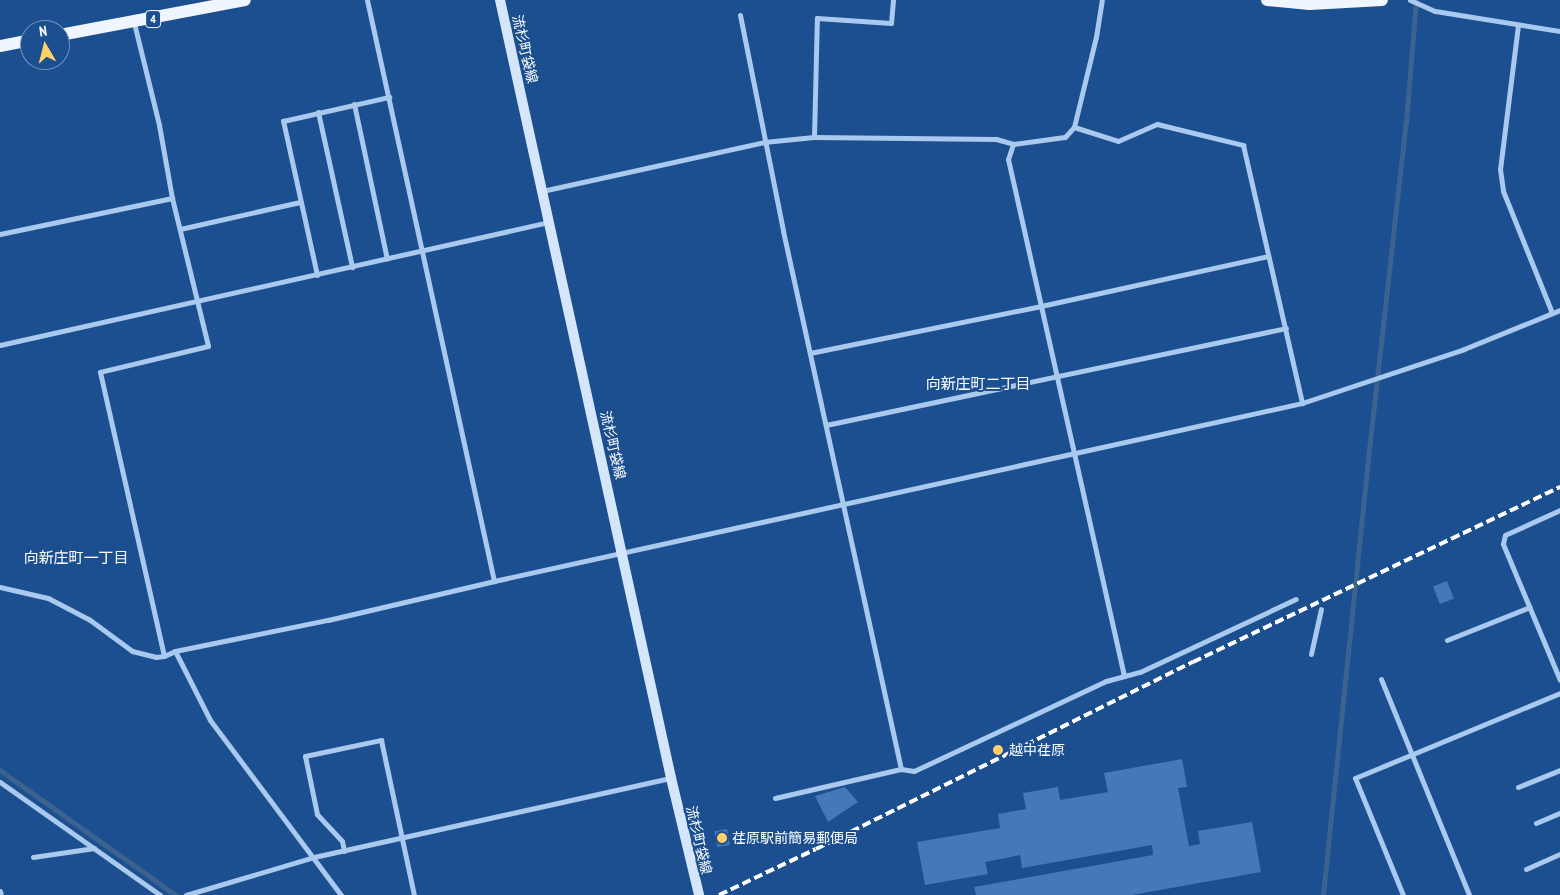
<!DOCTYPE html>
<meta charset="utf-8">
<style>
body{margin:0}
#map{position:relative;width:1560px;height:895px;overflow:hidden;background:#1b4f8f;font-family:"PT Sans Narrow","Noto Sans JP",sans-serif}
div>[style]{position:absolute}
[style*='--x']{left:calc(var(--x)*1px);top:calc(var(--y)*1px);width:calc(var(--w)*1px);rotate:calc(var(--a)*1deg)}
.stream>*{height:4.5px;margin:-2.25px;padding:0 2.25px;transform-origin:2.25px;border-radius:2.25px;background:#3c6290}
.building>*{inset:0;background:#4478b7;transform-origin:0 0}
.street>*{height:5px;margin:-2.5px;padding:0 2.5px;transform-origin:2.5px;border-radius:2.5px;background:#a9c9ee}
.secondary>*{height:10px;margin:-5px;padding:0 5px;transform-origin:5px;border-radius:5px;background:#d6e6fa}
.primary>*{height:12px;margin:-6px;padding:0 6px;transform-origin:6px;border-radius:6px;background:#f0f6ff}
.rail>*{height:4px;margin-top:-2px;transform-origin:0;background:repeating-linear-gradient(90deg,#fff 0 9px,transparent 0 13px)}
.dots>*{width:14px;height:14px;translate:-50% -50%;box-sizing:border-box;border:2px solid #1b4f8f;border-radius:50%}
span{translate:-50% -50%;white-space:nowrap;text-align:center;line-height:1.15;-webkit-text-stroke:4px #1b4f8f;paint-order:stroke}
.shield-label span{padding:1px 4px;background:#1b4f8f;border:1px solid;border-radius:4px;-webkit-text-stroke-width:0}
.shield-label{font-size:12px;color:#fff;font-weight:700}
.street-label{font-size:14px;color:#fff}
.poi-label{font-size:14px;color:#fff}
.left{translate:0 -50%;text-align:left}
.neighbourhood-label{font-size:15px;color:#fff}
.north{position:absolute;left:20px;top:20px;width:50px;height:50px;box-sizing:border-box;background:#1b4f8f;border:1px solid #7695bc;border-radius:50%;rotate:352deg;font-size:14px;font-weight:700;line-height:20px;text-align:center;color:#fff}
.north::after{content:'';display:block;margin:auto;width:18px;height:22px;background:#ffd166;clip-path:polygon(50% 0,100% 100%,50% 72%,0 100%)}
</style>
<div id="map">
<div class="stream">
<div style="--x:0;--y:770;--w:216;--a:35.4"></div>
<div style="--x:1323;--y:895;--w:438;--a:-84.1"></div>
<div style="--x:1368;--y:459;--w:339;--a:-83.6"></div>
<div style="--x:1406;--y:122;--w:121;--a:-85.3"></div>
</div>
<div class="building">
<div style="left:1447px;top:581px;width:19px;height:15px;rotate:69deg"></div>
<div style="clip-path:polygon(1182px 759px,1187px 787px,1178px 788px,1189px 846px,1200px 844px,1198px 831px,1252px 822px,1261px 872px,1132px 895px,976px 895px,974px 887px,1153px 855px,1152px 845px,1022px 868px,1020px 855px,985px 862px,988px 874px,925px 885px,917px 842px,1000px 828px,998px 814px,1026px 809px,1023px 793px,1058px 787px,1060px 800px,1108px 792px,1104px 773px)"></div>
<div style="clip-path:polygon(845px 787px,858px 802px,828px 822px,815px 796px)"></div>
<div style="left:727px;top:829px;width:16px;height:13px;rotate:79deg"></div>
</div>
<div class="street">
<div style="--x:367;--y:0;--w:595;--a:77.67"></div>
<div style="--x:1410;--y:0;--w:27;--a:24"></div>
<div style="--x:1435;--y:11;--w:127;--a:9.1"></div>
<div style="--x:740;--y:15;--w:220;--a:78.7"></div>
<div style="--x:783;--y:231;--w:551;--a:77.63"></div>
<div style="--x:134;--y:23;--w:105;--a:76.2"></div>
<div style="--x:159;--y:125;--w:74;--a:79.9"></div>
<div style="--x:172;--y:198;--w:152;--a:76.3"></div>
<div style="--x:208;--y:346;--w:111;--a:166.5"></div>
<div style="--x:100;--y:372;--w:291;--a:77.3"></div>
<div style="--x:1518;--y:25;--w:145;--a:97.1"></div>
<div style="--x:1500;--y:169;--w:22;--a:82"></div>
<div style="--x:1503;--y:191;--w:131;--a:68.1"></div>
<div style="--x:354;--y:104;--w:158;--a:78"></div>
<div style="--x:318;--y:112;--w:159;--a:77.6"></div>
<div style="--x:1074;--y:127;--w:46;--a:17.7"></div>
<div style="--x:1118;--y:141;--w:43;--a:-23.6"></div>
<div style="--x:1157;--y:124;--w:89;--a:13.7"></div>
<div style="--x:1243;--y:145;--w:265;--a:77.1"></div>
<div style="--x:814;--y:137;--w:119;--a:-88.6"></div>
<div style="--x:817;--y:18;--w:74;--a:3.9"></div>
<div style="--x:891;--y:23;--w:23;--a:-85"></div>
<div style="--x:1013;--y:144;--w:16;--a:108"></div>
<div style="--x:1008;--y:159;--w:530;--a:77.35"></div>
<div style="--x:542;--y:191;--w:227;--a:-12.4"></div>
<div style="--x:764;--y:142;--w:50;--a:-5.7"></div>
<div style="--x:814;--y:137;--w:182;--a:0.6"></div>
<div style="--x:996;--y:139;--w:18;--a:16"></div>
<div style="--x:1013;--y:144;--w:52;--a:-7.7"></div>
<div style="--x:1065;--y:137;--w:13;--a:-48"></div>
<div style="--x:1074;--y:127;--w:93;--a:-76.3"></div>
<div style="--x:1096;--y:37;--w:37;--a:-81"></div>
<div style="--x:180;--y:229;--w:123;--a:-12.7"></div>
<div style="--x:0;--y:234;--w:176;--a:-11.8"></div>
<div style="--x:317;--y:275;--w:158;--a:-102.4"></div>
<div style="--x:283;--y:121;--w:109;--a:-12.8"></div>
<div style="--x:0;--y:345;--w:563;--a:-12.63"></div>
<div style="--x:810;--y:353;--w:236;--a:-11.5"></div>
<div style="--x:1041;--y:306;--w:232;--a:-12.4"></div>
<div style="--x:826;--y:425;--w:470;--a:-11.9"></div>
<div style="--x:1560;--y:510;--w:60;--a:155.6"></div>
<div style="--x:1505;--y:535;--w:9;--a:103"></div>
<div style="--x:1503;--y:544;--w:147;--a:67.3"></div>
<div style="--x:0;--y:587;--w:49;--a:12.9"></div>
<div style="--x:48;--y:598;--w:47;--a:27.6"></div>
<div style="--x:90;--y:620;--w:52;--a:36.4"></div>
<div style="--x:132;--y:651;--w:25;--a:14"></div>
<div style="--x:156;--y:657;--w:8;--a:-7"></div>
<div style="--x:164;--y:656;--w:12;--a:-24"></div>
<div style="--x:175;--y:651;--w:156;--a:-11.5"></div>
<div style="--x:328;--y:620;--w:171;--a:-13.2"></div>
<div style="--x:494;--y:581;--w:827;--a:-12.42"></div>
<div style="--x:1302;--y:403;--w:171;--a:-18.4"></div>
<div style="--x:1464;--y:349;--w:104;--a:-22.1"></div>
<div style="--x:1447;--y:640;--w:89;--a:-21.7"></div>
<div style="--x:175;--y:651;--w:77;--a:63.1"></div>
<div style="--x:210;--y:720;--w:219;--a:53.2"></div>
<div style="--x:1311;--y:654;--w:46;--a:-77.5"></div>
<div style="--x:1381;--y:679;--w:233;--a:67.8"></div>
<div style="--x:0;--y:782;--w:196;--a:35.2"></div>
<div style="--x:1518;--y:787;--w:45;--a:-22"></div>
<div style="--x:775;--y:798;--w:129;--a:-13"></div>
<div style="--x:901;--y:769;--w:13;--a:9"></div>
<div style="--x:914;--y:771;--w:212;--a:-25.1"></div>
<div style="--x:1106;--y:681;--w:35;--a:-15"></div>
<div style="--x:1140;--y:672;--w:172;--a:-25.1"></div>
<div style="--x:1536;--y:823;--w:26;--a:-23"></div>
<div style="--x:344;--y:851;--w:10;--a:-101"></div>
<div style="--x:342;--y:841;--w:37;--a:-133"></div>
<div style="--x:317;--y:814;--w:59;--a:-101.7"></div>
<div style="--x:305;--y:756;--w:78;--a:-11.9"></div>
<div style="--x:381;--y:740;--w:158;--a:78"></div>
<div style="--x:33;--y:857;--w:62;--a:-8.4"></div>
<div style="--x:1526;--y:869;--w:37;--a:-24"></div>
<div style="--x:0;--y:891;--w:4;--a:76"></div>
<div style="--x:186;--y:895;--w:134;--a:-16.5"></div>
<div style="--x:314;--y:857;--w:366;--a:-12.5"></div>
<div style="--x:1403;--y:895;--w:126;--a:-112.3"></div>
<div style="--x:1355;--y:778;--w:222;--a:-22.5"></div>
</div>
<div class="secondary">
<div style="--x:500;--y:0;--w:797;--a:77.6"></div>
<div style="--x:671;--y:778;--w:120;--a:76.5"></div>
</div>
<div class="primary">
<div style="--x:1267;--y:0;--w:43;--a:5.3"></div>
<div style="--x:1310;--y:4;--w:72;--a:-3.2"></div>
<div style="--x:60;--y:35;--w:188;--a:-10.7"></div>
<div style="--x:0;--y:46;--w:31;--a:-11"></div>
</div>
<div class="rail">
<div style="--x:719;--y:895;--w:107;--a:-25.4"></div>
<div style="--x:816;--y:849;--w:421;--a:-26.4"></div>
<div style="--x:1193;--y:662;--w:407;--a:-25.5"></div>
</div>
<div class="dots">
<div style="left:998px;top:750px;background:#ffd166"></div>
<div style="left:722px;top:838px;background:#ffd166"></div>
</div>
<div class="shield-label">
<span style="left:153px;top:19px">4</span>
</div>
<div class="street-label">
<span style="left:525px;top:49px;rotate:77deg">流杉町袋線</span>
<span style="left:613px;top:445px;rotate:77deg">流杉町袋線</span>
<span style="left:699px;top:840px;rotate:77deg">流杉町袋線</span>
</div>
<div class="poi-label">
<span class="left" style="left:1009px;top:750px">越中荏原</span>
<span class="left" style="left:732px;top:838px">荏原駅前簡易郵便局</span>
</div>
<div class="neighbourhood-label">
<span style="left:978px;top:384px">向新庄町二丁目</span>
<span style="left:76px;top:558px">向新庄町一丁目</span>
</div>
<div class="north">N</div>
</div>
